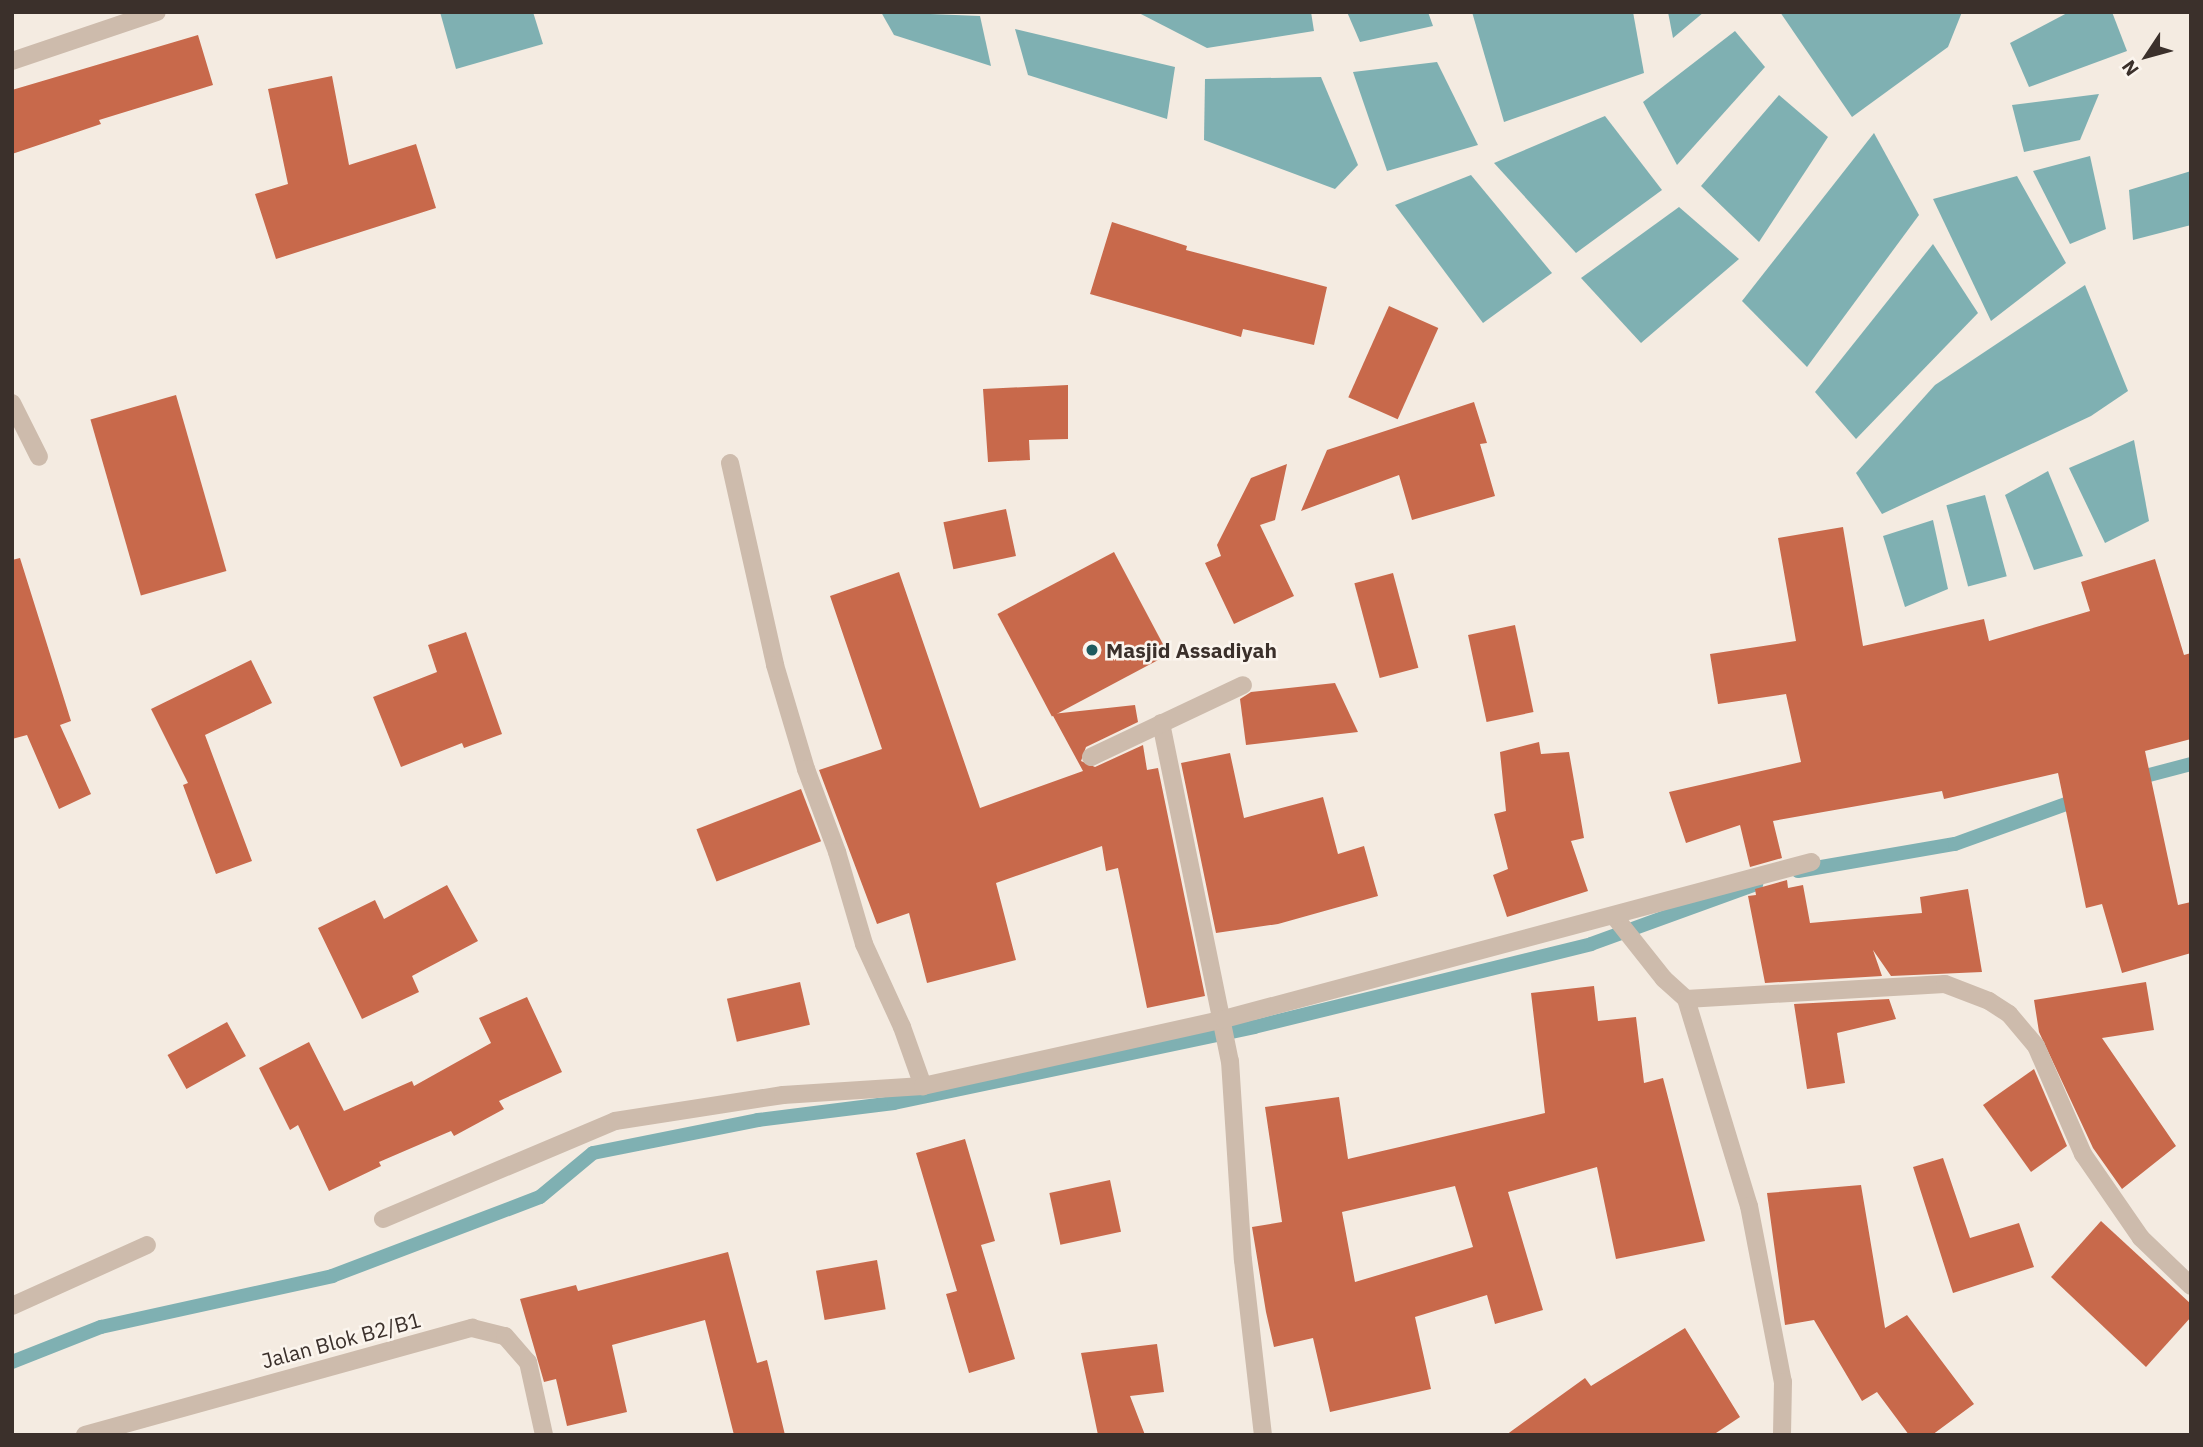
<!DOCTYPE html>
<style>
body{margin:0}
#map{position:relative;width:2203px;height:1447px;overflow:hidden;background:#f4ebe1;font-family:"IBM Plex Sans",sans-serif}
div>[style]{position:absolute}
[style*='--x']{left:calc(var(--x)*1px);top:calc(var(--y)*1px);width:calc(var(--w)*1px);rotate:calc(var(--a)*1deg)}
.water>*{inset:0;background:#7fb0b2;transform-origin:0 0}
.stream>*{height:14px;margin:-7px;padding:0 7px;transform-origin:7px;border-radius:7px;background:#7fb0b2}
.building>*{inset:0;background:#c8694b;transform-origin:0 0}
.street>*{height:18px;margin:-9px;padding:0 9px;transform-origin:9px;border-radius:9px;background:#cdbbac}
.dots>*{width:19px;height:19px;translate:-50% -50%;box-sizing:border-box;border:4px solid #fbf5ee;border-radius:50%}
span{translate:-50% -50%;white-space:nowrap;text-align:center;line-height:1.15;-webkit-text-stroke:5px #fbf5ee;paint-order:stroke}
.poi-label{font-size:21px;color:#3b302b;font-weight:700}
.left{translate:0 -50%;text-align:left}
.street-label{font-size:21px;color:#3b302b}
.frame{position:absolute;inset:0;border:14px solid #3b302b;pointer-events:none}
.north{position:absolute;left:2112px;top:21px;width:70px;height:70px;-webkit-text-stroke:5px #fbf5ee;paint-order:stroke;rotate:234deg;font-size:19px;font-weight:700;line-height:28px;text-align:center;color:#3b302b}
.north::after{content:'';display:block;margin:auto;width:24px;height:32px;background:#3b302b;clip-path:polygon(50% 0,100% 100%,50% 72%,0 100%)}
</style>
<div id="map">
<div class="water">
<div style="clip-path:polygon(440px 12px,533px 12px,543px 44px,456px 69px)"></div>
<div style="clip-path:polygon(881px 12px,980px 16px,991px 66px,894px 35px)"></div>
<div style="clip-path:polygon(1137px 12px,1311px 12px,1314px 31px,1207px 48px)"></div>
<div style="clip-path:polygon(1347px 12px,1428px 12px,1433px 26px,1360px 42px)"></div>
<div style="clip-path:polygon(1472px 12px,1633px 12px,1644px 73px,1504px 122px)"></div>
<div style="clip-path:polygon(1668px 12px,1704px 12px,1673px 38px)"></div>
<div style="clip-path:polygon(1780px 12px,1962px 12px,1948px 47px,1852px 117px)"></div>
<div style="clip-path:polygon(2069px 12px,2112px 12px,2127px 51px,2029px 87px,2010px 43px)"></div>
<div style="clip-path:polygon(1015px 29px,1175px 67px,1167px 119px,1028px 75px)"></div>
<div style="clip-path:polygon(1735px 31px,1765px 67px,1677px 165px,1643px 102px)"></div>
<div style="clip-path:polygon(1437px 62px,1478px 145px,1387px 171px,1353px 72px)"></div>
<div style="clip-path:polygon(1321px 77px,1358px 165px,1335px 189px,1204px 140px,1205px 79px)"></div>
<div style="clip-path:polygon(2099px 94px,2080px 140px,2024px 152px,2012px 105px)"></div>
<div style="clip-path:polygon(1779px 95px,1828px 137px,1759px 242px,1701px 186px)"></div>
<div style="clip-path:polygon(1605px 116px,1662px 190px,1576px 253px,1494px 163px)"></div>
<div style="clip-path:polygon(1874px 133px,1919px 215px,1807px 367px,1742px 301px)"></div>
<div style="clip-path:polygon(2090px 156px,2106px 229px,2070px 244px,2033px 171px)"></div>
<div style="clip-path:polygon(2191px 171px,2191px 225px,2133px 240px,2129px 190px)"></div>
<div style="clip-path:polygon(1471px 175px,1552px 273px,1483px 323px,1395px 205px)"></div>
<div style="clip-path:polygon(2017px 176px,2066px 263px,1991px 321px,1933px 199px)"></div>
<div style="clip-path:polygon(1679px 207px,1739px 259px,1641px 343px,1581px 278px)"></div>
<div style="clip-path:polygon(1933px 244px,1978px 313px,1856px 439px,1815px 392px)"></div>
<div style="clip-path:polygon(2085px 285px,2128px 391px,2091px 416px,1882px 514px,1856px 473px,1935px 385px)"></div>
<div style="clip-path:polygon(2134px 440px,2149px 521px,2105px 543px,2069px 468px)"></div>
<div style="clip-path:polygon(2048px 471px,2083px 556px,2034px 570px,2005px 495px)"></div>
<div style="left:1985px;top:495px;width:84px;height:40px;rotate:75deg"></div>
<div style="clip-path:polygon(1933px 520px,1948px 589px,1905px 607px,1883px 536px)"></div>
</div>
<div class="stream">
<div style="--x:2134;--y:779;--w:59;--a:-14.7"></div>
<div style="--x:1798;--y:871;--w:159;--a:-9.8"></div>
<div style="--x:1955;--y:844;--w:136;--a:-19.8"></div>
<div style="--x:12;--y:1362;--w:96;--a:-21.5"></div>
<div style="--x:101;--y:1327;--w:237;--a:-12.4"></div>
<div style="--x:332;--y:1276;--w:222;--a:-20.8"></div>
<div style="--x:540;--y:1197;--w:69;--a:-39.7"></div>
<div style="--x:593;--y:1153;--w:168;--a:-11.3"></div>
<div style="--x:758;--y:1120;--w:137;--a:-7.1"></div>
<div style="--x:894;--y:1103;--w:368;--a:-11.9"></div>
<div style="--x:1254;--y:1027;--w:347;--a:-13.8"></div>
<div style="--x:1591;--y:944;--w:176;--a:-20"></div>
</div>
<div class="building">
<div style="clip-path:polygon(198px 35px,213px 85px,99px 120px,101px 124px,12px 154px,12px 90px)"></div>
<div style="clip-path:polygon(332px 76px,349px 165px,416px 144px,436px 208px,276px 259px,255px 194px,288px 184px,268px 89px)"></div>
<div style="clip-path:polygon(1112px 222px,1187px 246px,1186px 250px,1327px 287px,1314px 345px,1243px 329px,1241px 337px,1090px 294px)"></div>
<div style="left:1389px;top:306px;width:54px;height:100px;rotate:24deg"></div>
<div style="clip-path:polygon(1068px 385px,1068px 439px,1029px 440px,1030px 460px,988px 462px,983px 389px)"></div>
<div style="left:176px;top:395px;width:183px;height:89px;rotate:74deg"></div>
<div style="clip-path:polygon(1474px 402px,1487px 443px,1480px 444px,1495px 496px,1412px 520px,1399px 475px,1301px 511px,1327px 450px)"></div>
<div style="clip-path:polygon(1287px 464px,1275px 520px,1260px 525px,1294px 596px,1234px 624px,1205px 563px,1221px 556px,1217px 545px,1251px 478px)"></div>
<div style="left:1006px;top:509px;width:48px;height:64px;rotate:78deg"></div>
<div style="clip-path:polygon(1843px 527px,1863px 646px,1984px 619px,1989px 641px,2090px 611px,2081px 582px,2155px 559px,2184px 655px,2191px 653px,2191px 739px,2145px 751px,2178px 905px,2191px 902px,2191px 953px,2122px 973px,2102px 904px,2086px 908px,2058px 773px,1944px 799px,1942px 791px,1773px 821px,1782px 858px,1750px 867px,1740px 825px,1686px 843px,1669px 792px,1801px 762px,1786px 694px,1718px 704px,1710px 654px,1796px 641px,1778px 538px)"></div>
<div style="left:1114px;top:552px;width:116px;height:132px;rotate:62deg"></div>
<div style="clip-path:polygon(20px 558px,71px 721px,60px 725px,91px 794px,59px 809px,27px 735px,12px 739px,12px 560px)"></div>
<div style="clip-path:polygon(899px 572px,980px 808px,1083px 771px,1052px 714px,1135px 705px,1138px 722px,1086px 747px,1081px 761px,1095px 767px,1143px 745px,1147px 770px,1158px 768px,1205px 996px,1147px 1008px,1118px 868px,1106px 871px,1102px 846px,996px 883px,1016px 960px,927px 983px,909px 913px,877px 924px,819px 770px,882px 749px,830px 596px)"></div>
<div style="left:1393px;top:573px;width:98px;height:40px;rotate:75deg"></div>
<div style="left:1515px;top:625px;width:89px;height:48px;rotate:78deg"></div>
<div style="clip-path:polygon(466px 632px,502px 734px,464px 748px,462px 743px,401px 767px,373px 697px,437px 672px,428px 645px)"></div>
<div style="clip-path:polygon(251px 660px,272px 703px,205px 735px,252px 861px,216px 874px,183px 785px,188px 783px,151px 709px)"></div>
<div style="clip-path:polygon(1335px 683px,1358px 732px,1246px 745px,1240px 699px,1251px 692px)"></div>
<div style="clip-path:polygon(1539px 742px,1541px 754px,1569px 752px,1584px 838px,1571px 841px,1588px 891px,1507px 917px,1493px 875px,1508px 869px,1494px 814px,1506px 811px,1500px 752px)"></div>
<div style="clip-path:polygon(1230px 753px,1244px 818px,1323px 797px,1338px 854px,1364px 846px,1378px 896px,1278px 924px,1216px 933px,1181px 763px)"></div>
<div style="left:801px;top:789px;width:56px;height:112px;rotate:69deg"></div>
<div style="clip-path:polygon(1787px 880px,1788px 888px,1803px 885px,1810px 923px,1922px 913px,1920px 897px,1968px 889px,1982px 972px,1891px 976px,1873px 950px,1882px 976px,1765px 983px,1748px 896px,1756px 895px,1755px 889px)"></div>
<div style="clip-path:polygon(447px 885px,478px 941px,412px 976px,419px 992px,362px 1019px,318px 928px,375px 900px,384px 919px)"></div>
<div style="left:800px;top:982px;width:44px;height:75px;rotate:77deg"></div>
<div style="clip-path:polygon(2146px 982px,2154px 1030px,2102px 1038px,2176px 1146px,2122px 1189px,2093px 1148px,2039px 1032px,2034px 1000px)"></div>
<div style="clip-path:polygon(evenodd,1594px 986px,1598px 1021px,1636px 1017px,1644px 1083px,1663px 1078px,1705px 1241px,1616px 1259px,1597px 1167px,1508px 1192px,1543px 1310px,1495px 1324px,1487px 1295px,1415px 1317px,1431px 1389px,1330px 1412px,1313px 1338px,1274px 1347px,1266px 1312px,1252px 1227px,1282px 1222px,1265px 1107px,1339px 1097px,1348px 1159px,1545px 1113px,1531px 993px,1594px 986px,1455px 1186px,1473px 1247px,1355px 1282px,1342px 1212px,1455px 1186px)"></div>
<div style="clip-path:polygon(527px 997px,562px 1072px,499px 1101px,504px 1109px,454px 1136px,451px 1131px,379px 1162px,381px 1166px,329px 1191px,298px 1125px,290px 1130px,259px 1068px,309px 1042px,344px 1111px,412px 1081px,414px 1086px,491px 1043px,479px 1018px)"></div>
<div style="clip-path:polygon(1889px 999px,1896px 1019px,1837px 1033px,1845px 1083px,1807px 1089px,1794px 1004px)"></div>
<div style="left:227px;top:1022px;width:39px;height:68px;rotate:61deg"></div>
<div style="clip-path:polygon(2034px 1069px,2067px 1146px,2031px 1172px,1983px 1105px)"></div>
<div style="clip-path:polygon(965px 1139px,995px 1241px,981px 1245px,1015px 1359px,969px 1373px,946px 1294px,957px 1291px,916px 1153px)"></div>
<div style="clip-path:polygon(1943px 1158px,1970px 1238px,2019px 1223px,2034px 1267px,1953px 1293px,1913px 1167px)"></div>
<div style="left:1110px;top:1180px;width:53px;height:62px;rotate:78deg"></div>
<div style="clip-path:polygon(1861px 1185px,1885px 1328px,1907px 1315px,1974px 1404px,1932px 1435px,1909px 1435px,1877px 1392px,1862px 1401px,1814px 1320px,1785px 1325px,1767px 1193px)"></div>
<div style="clip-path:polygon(2101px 1221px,2191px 1304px,2191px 1317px,2146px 1367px,2051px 1277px)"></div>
<div style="clip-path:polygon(728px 1252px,757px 1363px,767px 1360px,785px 1435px,734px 1435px,705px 1320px,612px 1345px,627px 1412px,567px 1426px,556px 1379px,544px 1382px,520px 1299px,576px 1285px,578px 1291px)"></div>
<div style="left:877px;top:1260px;width:50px;height:62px;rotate:80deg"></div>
<div style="clip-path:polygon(1685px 1328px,1740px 1417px,1713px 1435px,1506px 1435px,1585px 1378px,1591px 1386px)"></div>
<div style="clip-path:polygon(1157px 1344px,1164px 1392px,1130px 1396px,1145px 1435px,1098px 1435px,1081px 1353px)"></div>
</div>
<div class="street">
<div style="--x:12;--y:61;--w:153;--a:-18.7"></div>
<div style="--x:12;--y:403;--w:60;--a:63.4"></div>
<div style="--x:730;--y:463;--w:207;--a:77.4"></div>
<div style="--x:775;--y:665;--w:109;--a:73.4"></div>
<div style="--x:806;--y:769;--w:89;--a:69.5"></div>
<div style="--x:837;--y:852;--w:96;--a:73.6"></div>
<div style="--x:864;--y:944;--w:91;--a:65.4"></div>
<div style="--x:902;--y:1027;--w:63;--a:70.4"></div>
<div style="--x:1161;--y:723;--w:345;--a:78.5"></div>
<div style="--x:1230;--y:1061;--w:199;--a:86.3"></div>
<div style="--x:1243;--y:1260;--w:176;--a:83.5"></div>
<div style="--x:1091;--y:757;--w:168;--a:-25.3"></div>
<div style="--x:1614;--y:916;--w:80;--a:51.6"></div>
<div style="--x:1664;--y:979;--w:30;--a:42"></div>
<div style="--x:1686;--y:999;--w:216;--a:73.1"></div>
<div style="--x:1749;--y:1206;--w:179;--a:79.1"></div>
<div style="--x:1783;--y:1382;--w:53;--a:91.1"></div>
<div style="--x:1686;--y:999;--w:259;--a:-3.3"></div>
<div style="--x:1945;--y:984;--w:47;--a:21.1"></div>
<div style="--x:1989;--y:1001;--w:24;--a:33"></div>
<div style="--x:2009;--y:1014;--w:42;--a:49.8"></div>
<div style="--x:2036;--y:1046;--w:118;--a:66.5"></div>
<div style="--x:2083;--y:1154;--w:102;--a:55.4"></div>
<div style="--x:2141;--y:1238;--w:69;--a:43.8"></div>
<div style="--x:383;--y:1219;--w:252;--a:-22.9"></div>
<div style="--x:615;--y:1121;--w:170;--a:-8.8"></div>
<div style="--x:783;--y:1095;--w:140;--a:-3.7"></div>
<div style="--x:923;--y:1086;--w:308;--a:-12.5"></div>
<div style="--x:1224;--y:1019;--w:608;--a:-14.97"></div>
<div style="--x:12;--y:1306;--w:148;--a:-24.3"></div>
<div style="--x:85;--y:1435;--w:402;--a:-15.5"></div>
<div style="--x:472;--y:1328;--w:34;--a:14"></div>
<div style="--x:505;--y:1336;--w:35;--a:49"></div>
<div style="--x:528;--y:1362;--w:75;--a:77.6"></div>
</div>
<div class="dots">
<div style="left:1092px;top:650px;background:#1f5a5e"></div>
</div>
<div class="poi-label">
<span class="left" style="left:1106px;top:650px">Masjid Assadiyah</span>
</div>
<div class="street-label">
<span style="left:341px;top:1340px;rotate:-15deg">Jalan Blok B2/B1</span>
</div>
<div class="frame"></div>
<div class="north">N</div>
</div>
